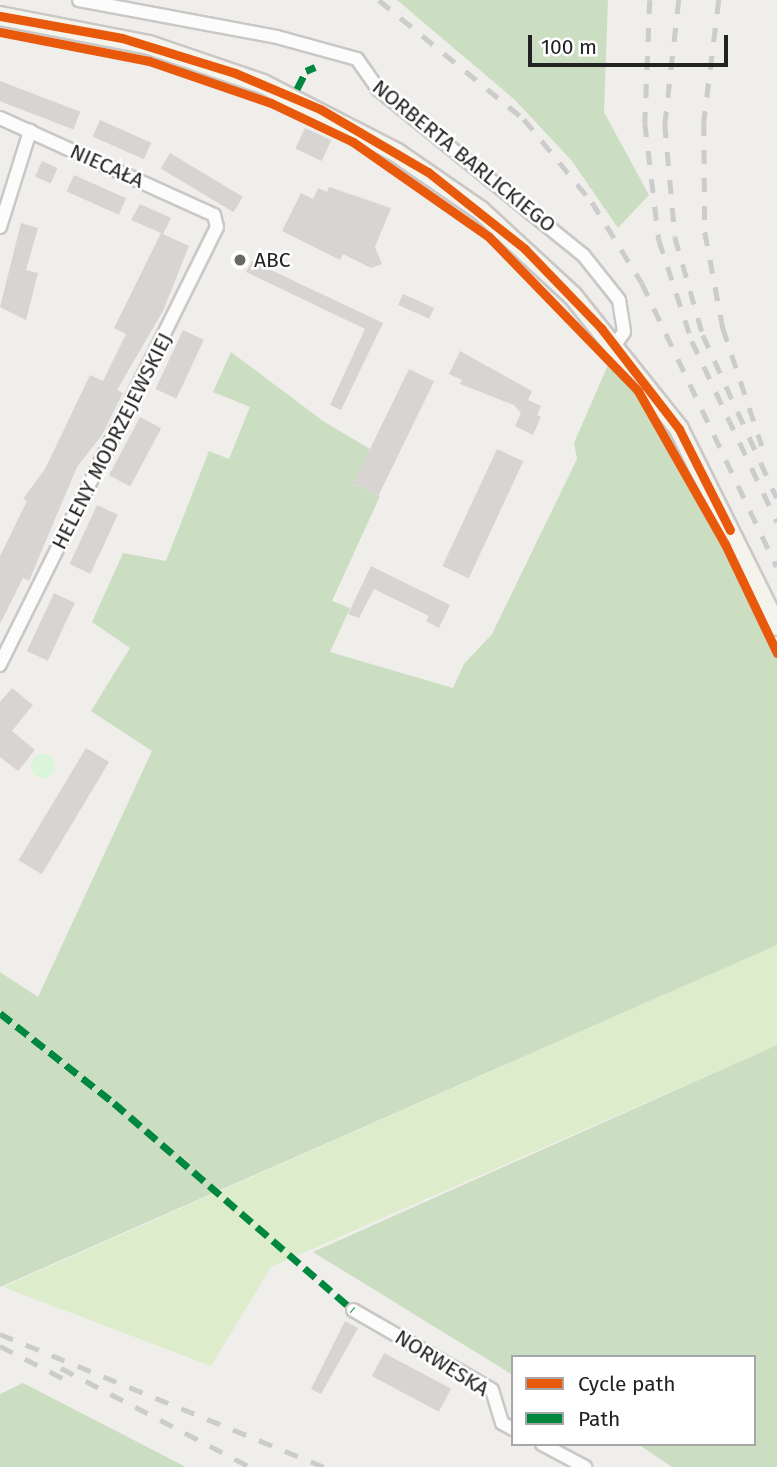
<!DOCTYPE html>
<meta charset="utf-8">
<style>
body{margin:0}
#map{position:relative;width:777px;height:1467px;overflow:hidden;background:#f0eeeb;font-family:"Fira Sans",sans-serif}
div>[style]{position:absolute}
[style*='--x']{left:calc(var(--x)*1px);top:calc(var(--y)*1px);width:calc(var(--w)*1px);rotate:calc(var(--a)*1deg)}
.grass>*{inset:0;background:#ddeccb}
.forest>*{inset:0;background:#cbdec1}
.park>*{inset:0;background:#daf5da}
.round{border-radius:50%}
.building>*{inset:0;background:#d7d4d2;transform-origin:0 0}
.roads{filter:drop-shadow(2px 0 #c9c8c7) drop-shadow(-2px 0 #c9c8c7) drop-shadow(0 2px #c9c8c7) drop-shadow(0 -2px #c9c8c7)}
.street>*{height:12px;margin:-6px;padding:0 6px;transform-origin:6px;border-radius:6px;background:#fdfcfc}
.secondary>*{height:18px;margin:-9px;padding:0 9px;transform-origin:9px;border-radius:9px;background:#f4f4ed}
.rail>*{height:4.5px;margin-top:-2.25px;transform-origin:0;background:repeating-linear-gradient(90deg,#ccc 0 14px,transparent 0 28px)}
.quiet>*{height:7px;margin-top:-3.5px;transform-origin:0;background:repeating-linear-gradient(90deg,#00873e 0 14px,transparent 0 21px)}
.cycleway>*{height:9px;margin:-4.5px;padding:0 4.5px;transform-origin:4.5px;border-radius:4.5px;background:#e8590c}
.dots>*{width:19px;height:19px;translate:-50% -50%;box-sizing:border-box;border:4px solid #fff;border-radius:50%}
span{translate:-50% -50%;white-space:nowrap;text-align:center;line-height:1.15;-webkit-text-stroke:5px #fff;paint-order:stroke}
.street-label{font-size:21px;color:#222}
.poi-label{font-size:21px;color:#222}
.left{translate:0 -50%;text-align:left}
.legend{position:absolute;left:511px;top:1355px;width:245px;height:91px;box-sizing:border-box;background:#fff;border:2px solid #a7a7a7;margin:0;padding:9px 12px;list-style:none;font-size:21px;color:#222}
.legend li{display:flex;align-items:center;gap:14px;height:35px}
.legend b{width:35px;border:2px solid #a7a7a7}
.scale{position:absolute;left:528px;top:35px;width:200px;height:32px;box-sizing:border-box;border:4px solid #222;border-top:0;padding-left:9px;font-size:21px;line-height:24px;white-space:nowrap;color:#222;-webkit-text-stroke:5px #fff;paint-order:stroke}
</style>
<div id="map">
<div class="grass">
<div style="clip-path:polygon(777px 945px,777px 1045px,271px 1267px,211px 1366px,3px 1287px)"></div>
</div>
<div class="forest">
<div style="clip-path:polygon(397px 0,608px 0,604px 112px,649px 195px,618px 228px,572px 161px,515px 100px)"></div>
<div style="clip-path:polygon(231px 352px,323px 421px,370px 449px,354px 484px,380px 496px,332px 601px,350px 608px,330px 652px,453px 688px,464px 664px,492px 634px,577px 459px,574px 443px,611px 358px,651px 402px,681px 449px,777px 650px,777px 945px,0 1287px,0 972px,38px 997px,152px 751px,91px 711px,130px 648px,92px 622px,123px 553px,166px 561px,209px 451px,229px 459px,250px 407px,213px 392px)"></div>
<div style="clip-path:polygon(777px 1045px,777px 1467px,672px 1467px,638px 1444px,754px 1444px,754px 1357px,513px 1357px,513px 1375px,313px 1252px)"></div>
<div style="clip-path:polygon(23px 1383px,186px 1467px,0 1467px,0 1394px)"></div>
</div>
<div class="park">
<div class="round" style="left:31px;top:754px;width:24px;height:24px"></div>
</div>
<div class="building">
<div style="left:0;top:81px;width:86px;height:19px;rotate:21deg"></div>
<div style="left:100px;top:120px;width:56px;height:18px;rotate:24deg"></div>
<div style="left:305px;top:128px;width:29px;height:23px;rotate:25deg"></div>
<div style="left:170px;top:153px;width:85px;height:18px;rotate:31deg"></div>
<div style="left:42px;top:161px;width:17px;height:17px;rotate:24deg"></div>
<div style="left:74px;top:175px;width:57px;height:18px;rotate:24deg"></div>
<div style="clip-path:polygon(329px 187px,391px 208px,375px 247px,382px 264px,371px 268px,343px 254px,340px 260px,282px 231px,301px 193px,313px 199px,318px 188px,327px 192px)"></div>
<div style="clip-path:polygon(140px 204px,171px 218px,163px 234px,189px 246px,163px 311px,117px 390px,123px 393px,102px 435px,77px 467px,29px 581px,23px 578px,0 624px,0 556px,27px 501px,23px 499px,45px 469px,90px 375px,103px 381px,126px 334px,114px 328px,161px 233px,131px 220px)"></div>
<div style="clip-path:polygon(21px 223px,38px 228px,26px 270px,38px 273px,26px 320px,0 307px)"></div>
<div style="clip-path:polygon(252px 261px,383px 323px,341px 410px,330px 405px,365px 329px,246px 272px)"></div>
<div style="left:403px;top:294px;width:34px;height:12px;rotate:24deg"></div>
<div style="left:183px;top:330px;width:23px;height:65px;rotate:25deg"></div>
<div style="clip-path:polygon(460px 351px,532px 391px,528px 400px,541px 406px,537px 415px,541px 417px,533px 435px,515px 426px,521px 413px,514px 405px,460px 384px,462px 380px,449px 374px)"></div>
<div style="left:409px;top:369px;width:28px;height:127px;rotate:26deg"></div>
<div style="left:140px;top:417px;width:24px;height:66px;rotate:28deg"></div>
<div style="left:497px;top:449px;width:29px;height:129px;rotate:25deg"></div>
<div style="left:97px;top:505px;width:23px;height:65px;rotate:25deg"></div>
<div style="clip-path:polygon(371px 566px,450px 605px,439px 628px,426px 621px,429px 616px,374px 589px,359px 618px,348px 614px)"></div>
<div style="left:54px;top:593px;width:23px;height:64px;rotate:25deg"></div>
<div style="clip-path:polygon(12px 688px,33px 705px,12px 731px,35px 750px,18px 771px,0 757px,0 702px)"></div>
<div style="left:86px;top:748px;width:27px;height:131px;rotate:31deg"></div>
<div style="clip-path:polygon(345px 1321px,358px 1328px,321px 1394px,311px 1389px)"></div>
<div style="left:384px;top:1353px;width:76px;height:26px;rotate:28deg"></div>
</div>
<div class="roads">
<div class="street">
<div style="--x:79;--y:0;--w:201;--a:10.6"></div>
<div style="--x:277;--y:37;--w:83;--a:15.4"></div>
<div style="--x:357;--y:59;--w:37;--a:55"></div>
<div style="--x:378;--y:89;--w:265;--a:39"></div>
<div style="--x:584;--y:256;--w:56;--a:51.5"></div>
<div style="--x:619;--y:300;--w:32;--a:81"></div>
<div style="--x:624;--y:332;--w:16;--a:125"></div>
<div style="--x:0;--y:118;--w:235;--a:24.4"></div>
<div style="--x:214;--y:215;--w:12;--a:76"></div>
<div style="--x:217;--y:227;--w:489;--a:116.4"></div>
<div style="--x:0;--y:227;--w:101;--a:-72.6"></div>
<div style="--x:353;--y:1310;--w:160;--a:29.9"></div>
<div style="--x:492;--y:1390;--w:34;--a:73"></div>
<div style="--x:502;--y:1423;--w:13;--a:29"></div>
<div style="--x:542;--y:1444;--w:49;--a:28.1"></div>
</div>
<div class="secondary">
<div style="--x:0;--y:16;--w:152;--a:11"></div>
<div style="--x:149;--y:45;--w:120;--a:18.9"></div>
<div style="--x:263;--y:84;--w:151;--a:27.2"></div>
<div style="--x:397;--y:153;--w:102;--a:34.6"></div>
<div style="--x:481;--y:211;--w:125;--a:42.7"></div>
<div style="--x:573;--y:296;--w:170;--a:51.4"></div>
<div style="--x:679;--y:429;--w:220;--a:63.6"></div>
</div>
</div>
<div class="rail">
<div style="--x:379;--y:0;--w:188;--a:39.4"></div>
<div style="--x:524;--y:119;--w:107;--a:50.7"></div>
<div style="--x:592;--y:202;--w:95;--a:58.3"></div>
<div style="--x:642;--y:283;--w:314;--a:64.6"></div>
<div style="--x:650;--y:0;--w:123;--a:92.3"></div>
<div style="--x:645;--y:123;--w:118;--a:83.2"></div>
<div style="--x:659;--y:240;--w:106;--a:71.9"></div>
<div style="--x:692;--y:341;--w:200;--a:64.8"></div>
<div style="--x:679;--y:0;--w:125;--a:96.4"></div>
<div style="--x:665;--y:124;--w:113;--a:84.9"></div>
<div style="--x:675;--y:237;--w:102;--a:74.1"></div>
<div style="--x:703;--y:335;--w:179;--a:65.6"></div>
<div style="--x:719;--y:0;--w:123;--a:97"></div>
<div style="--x:704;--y:122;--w:110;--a:89.5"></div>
<div style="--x:705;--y:232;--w:98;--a:79.4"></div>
<div style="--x:723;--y:328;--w:124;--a:71.7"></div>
<div style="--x:0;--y:1334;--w:350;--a:22.3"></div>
<div style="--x:0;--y:1346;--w:79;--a:27.2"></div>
<div style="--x:61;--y:1368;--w:213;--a:27.6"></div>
</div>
<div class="quiet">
<div style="--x:297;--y:89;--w:20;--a:-63"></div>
<div style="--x:306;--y:71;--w:10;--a:-24"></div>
<div style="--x:0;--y:1013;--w:145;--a:38.3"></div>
<div style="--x:114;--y:1103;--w:316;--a:40.9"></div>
</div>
<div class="cycleway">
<div style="--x:0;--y:16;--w:124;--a:10.2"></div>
<div style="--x:122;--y:38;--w:118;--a:17.2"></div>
<div style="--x:235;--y:73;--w:92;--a:23"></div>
<div style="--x:320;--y:109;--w:125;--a:30.3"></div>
<div style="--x:428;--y:172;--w:124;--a:38.4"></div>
<div style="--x:525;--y:249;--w:110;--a:46.1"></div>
<div style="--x:601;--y:328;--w:128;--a:52.3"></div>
<div style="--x:679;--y:429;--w:113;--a:63.2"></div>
<div style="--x:0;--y:32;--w:152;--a:11"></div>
<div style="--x:149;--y:61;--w:129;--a:19"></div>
<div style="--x:271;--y:103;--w:91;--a:25.4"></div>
<div style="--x:353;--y:142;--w:166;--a:34.9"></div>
<div style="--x:489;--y:237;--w:214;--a:45.9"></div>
<div style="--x:638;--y:391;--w:176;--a:60.4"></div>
<div style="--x:725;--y:544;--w:121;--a:64.5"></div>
</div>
<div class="dots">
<div style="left:240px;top:260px;background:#6a6968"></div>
</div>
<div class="street-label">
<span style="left:464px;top:156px;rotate:39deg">NORBERTA BARLICKIEGO</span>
<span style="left:107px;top:166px;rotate:24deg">NIECAŁA</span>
<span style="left:112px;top:441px;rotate:-63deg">HELENY MODRZEJEWSKIEJ</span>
<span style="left:442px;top:1363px;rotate:32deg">NORWESKA</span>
</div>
<div class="poi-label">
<span class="left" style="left:254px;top:260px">ABC</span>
</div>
<ul class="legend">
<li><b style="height:9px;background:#e8590c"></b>Cycle path</li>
<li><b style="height:9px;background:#00873e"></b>Path</li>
</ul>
<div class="scale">100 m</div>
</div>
